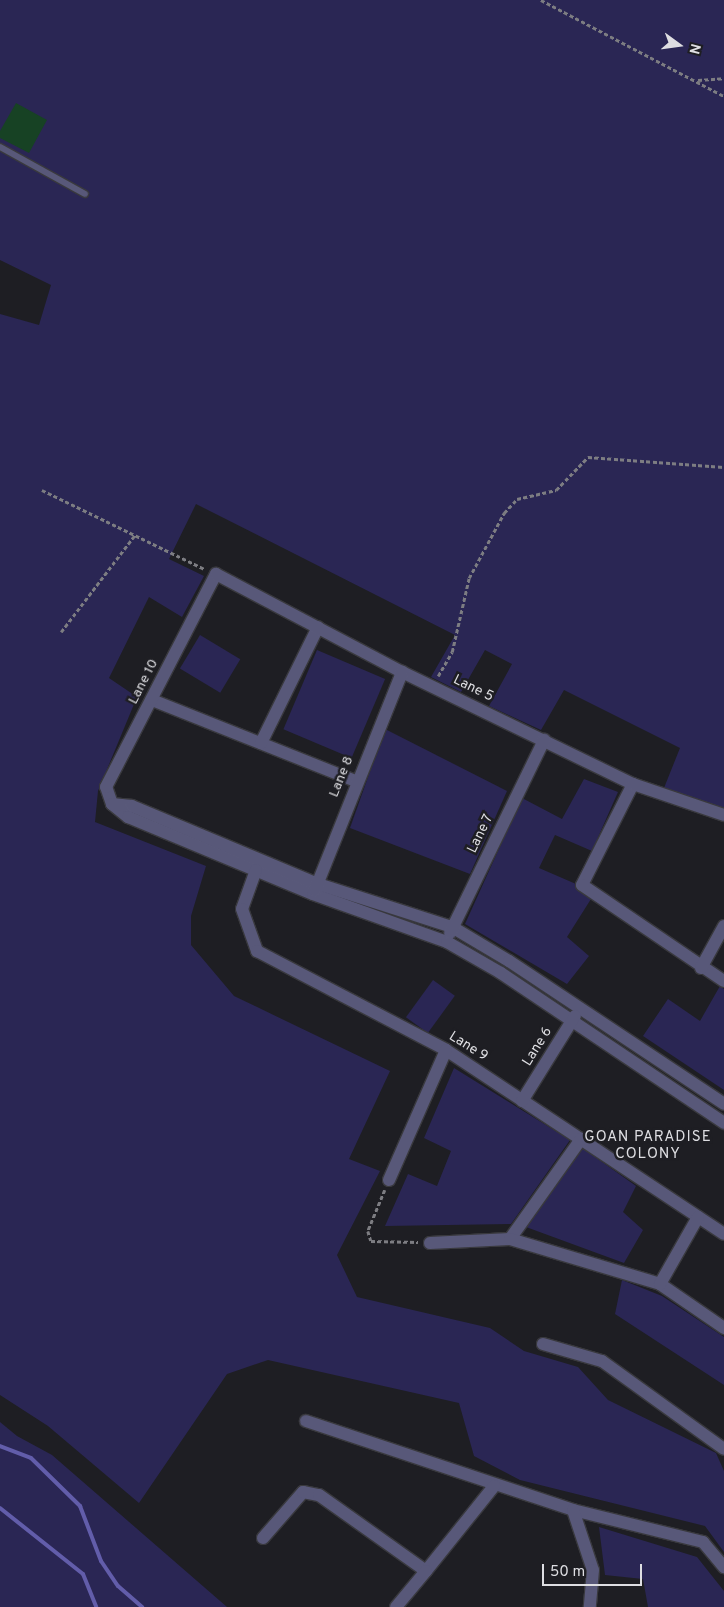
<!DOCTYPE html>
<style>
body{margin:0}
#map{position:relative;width:724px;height:1607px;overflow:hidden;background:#1e1e23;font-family:Overpass,sans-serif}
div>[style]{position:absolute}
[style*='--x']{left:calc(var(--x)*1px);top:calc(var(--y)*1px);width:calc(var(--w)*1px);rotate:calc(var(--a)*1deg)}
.green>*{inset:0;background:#2a2654;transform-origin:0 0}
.stream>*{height:4px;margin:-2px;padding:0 2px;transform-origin:2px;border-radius:2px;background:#625daa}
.building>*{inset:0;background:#174224}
.path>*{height:2.5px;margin-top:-1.25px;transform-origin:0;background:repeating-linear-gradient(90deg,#7d7d82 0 4px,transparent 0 6.5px)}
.roads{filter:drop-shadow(1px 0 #39393e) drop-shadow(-1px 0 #39393e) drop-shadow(0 1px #39393e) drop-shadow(0 -1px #39393e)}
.lane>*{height:6px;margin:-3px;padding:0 3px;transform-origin:3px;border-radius:3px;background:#585879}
.street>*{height:12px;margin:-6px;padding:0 6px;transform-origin:6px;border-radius:6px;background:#585879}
span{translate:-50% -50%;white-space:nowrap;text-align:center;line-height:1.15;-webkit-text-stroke:5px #1e1e23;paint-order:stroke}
.street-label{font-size:14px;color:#dedee2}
.neighbourhood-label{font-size:15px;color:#dedee2;letter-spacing:1px}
.north{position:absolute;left:654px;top:20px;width:50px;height:50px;-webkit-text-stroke:4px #1e1e23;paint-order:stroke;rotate:104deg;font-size:14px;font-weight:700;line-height:20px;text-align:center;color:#dedee2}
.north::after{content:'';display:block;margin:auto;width:18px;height:22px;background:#dedee2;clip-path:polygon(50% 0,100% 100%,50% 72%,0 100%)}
.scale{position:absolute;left:542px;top:1564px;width:100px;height:22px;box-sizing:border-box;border:2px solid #dedee2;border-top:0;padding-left:6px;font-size:15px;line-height:18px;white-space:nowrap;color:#dedee2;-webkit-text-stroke:4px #1e1e23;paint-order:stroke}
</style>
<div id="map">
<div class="green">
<div style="clip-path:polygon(0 0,724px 0,724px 809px,664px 788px,680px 748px,564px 690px,541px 730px,489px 706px,512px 664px,485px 650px,461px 692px,431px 677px,455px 635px,196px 504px,169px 559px,204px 576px,182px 617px,149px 597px,109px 678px,137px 697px,98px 791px,95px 822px,206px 866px,191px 916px,191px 945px,234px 996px,390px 1071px,349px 1159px,380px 1171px,337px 1255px,357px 1297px,490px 1328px,524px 1351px,578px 1367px,608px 1400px,716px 1453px,724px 1471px,724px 1552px,705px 1526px,520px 1480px,474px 1456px,459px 1403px,268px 1360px,227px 1374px,139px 1503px,48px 1426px,0 1395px,0 314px,39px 325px,51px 285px,0 260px)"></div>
<div style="left:200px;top:635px;width:47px;height:39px;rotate:31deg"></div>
<div style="left:317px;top:650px;width:74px;height:86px;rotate:23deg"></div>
<div style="clip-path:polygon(385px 729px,507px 791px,470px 874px,350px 828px)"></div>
<div style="clip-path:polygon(584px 779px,618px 792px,592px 851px,555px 835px,539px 868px,576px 884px,591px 899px,567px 937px,589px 956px,567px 984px,465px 924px,522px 798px,562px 819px)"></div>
<div style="left:433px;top:980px;width:27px;height:46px;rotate:36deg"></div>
<div style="clip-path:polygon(720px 986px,724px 989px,724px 1090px,643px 1036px,668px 999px,700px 1021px)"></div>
<div style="clip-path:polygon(454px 1068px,570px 1140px,511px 1224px,385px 1226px,408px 1174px,437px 1186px,451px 1151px,424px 1138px)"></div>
<div style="clip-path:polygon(581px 1147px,636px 1186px,623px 1212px,643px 1230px,624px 1263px,526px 1227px)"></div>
<div style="clip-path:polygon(622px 1280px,662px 1296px,724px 1337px,724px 1385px,615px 1314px)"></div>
<div style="clip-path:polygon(0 1422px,17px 1436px,52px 1455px,227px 1607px,0 1607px)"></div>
<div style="clip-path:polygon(599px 1527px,697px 1557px,724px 1591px,724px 1607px,648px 1607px,643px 1579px,605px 1575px)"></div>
</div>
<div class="stream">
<div style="--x:0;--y:1446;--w:33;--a:21"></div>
<div style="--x:31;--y:1458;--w:69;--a:44.4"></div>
<div style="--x:80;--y:1506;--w:59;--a:69.1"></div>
<div style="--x:101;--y:1561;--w:30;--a:56"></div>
<div style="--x:118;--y:1586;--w:32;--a:41"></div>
<div style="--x:0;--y:1508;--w:106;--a:38.5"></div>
<div style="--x:83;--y:1574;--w:35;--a:68"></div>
</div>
<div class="building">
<div style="clip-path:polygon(16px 103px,47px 120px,29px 153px,0 138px,0 131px)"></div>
</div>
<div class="path">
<div style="--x:541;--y:0;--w:207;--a:27.7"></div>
<div style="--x:698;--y:80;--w:26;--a:-4"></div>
<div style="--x:42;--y:490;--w:181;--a:25.9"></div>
<div style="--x:61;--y:632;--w:122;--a:-52.7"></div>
<div style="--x:438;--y:676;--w:28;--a:-60"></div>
<div style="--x:452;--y:652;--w:76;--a:-77.1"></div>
<div style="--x:469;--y:578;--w:74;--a:-61.7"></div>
<div style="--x:504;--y:513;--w:19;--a:-47"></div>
<div style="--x:517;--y:499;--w:40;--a:-13"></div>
<div style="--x:556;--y:490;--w:46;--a:-45.9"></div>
<div style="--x:588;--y:457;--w:136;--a:4.2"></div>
<div style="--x:385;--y:1190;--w:44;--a:112.5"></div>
<div style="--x:368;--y:1231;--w:10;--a:73"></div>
<div style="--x:371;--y:1241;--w:47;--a:1.2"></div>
</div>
<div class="roads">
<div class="lane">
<div style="--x:0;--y:147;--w:97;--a:28.9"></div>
</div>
<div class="street">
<div style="--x:152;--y:700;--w:219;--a:21.7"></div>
<div style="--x:261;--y:743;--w:129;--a:-63.8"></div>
<div style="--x:633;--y:784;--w:113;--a:116.8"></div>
<div style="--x:582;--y:885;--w:171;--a:34.1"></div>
<div style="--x:112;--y:804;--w:18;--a:-109"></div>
<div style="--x:106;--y:787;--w:240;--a:-62.7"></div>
<div style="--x:216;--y:574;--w:210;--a:27.8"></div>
<div style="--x:402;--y:672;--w:257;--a:25.9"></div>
<div style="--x:633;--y:784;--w:96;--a:18.8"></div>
<div style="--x:112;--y:804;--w:21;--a:39"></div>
<div style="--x:128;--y:817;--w:200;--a:22.6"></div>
<div style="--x:313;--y:894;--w:142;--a:19.7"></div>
<div style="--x:447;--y:942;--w:62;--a:29.9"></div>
<div style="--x:501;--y:973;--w:269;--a:33.9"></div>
<div style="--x:112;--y:804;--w:20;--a:6"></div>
<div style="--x:132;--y:806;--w:202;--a:22.8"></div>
<div style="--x:318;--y:884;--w:141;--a:17.8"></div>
<div style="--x:452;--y:927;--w:66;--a:30.8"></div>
<div style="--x:509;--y:961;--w:258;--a:33.6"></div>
<div style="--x:256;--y:870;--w:41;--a:109.7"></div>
<div style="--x:242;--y:909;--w:45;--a:70.3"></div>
<div style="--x:257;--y:951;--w:213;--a:27.6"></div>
<div style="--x:446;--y:1050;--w:333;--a:33.5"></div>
<div style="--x:315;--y:890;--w:235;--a:-68.2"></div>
<div style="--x:450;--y:933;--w:215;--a:-64"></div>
<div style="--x:701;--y:968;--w:48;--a:-61.3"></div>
<div style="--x:522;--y:1101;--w:100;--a:-58.1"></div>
<div style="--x:389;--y:1180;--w:142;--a:-66.3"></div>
<div style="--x:510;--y:1239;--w:123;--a:-54.6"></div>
<div style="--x:430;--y:1243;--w:80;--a:-2.9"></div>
<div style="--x:510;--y:1239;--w:157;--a:16.7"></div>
<div style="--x:660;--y:1284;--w:78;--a:34.5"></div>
<div style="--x:660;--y:1284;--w:77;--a:-60.4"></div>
<div style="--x:543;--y:1344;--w:61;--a:16.1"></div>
<div style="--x:602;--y:1361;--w:150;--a:35.8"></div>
<div style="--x:306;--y:1421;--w:281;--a:18.4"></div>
<div style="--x:573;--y:1510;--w:134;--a:13.8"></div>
<div style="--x:703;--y:1542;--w:33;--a:50"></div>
<div style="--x:573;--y:1510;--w:63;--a:71.6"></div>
<div style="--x:593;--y:1570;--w:37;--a:95"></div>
<div style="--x:263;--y:1538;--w:61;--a:-49"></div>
<div style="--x:303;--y:1492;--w:16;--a:11"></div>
<div style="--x:319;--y:1495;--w:131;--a:35.4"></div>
<div style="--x:426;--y:1571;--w:109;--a:-51.3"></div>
<div style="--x:396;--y:1607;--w:47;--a:-50.2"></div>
</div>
</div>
<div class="street-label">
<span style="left:144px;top:682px;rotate:-63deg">Lane 10</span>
<span style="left:473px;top:689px;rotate:26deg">Lane 5</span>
<span style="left:342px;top:777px;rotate:-68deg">Lane 8</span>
<span style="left:481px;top:834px;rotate:-64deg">Lane 7</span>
<span style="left:468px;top:1047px;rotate:32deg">Lane 9</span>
<span style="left:538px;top:1047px;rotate:-58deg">Lane 6</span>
</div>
<div class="neighbourhood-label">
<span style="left:648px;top:1146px">GOAN PARADISE<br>COLONY</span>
</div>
<div class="north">N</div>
<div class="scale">50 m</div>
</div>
